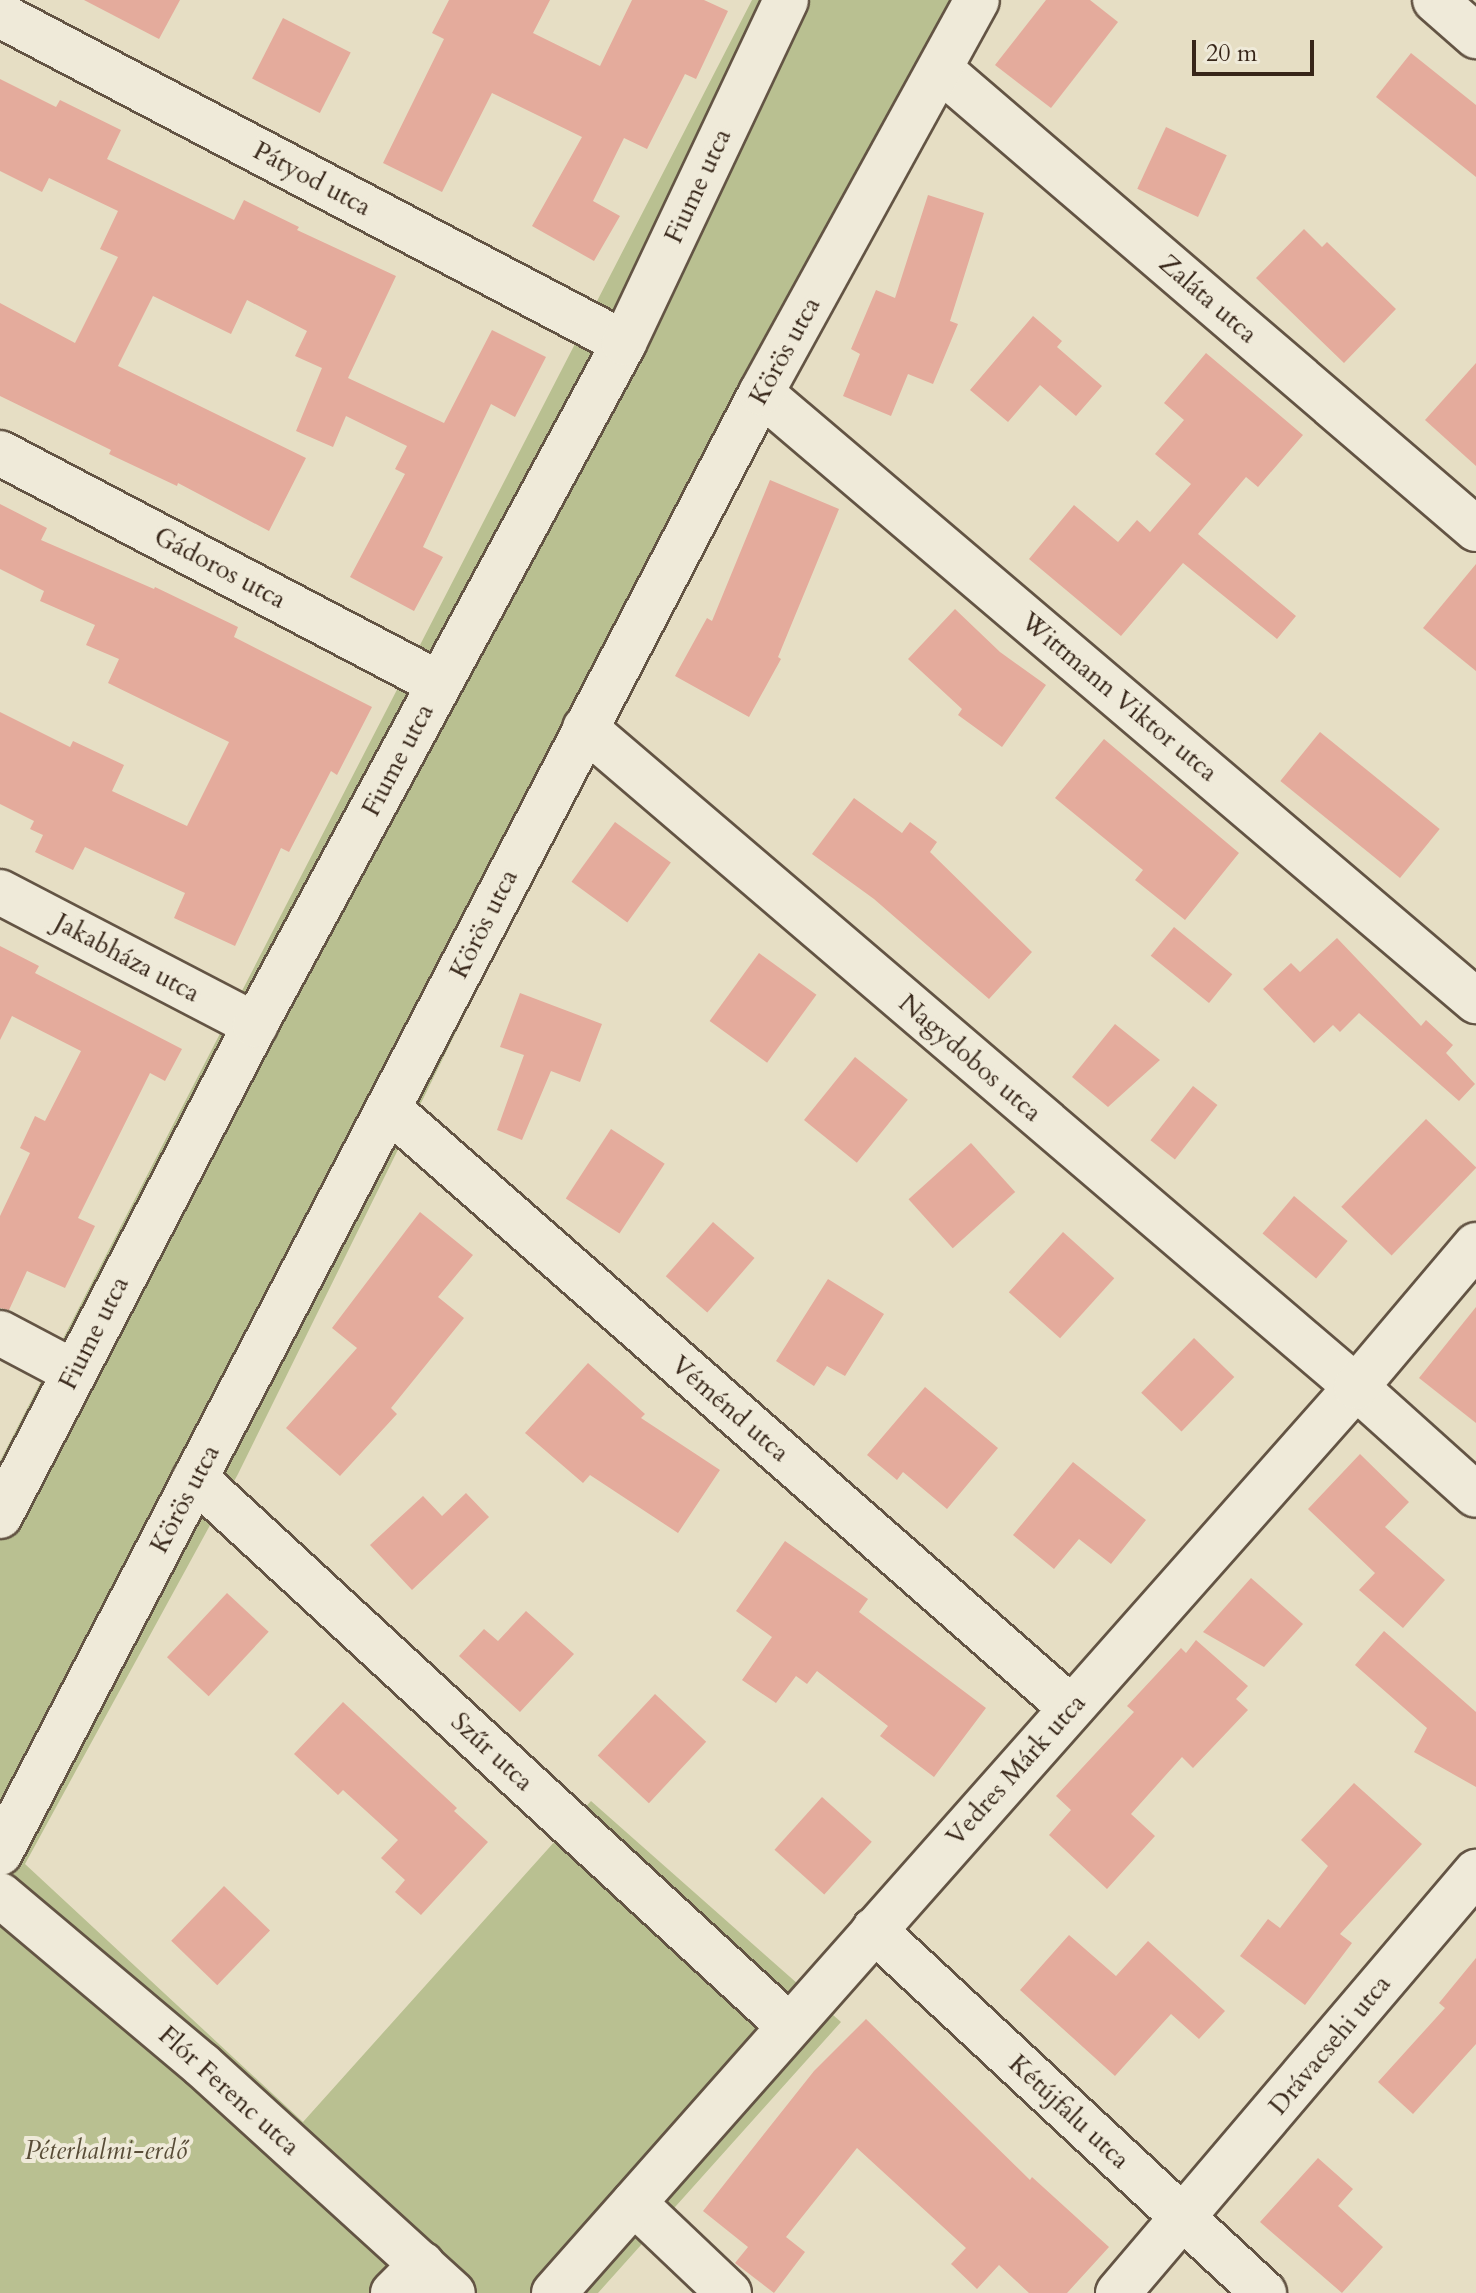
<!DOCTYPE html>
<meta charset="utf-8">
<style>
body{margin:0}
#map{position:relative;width:1476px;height:2293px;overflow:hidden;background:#e6dec4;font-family:Cardo,serif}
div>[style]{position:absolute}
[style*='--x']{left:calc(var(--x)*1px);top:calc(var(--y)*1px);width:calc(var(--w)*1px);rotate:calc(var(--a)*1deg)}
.green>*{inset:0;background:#b9c091}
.building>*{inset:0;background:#e4ab9c;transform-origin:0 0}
.roads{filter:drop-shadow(2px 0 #635444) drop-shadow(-2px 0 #635444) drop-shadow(0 2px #635444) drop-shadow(0 -2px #635444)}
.minor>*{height:44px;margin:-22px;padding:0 22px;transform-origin:22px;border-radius:22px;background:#efead9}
span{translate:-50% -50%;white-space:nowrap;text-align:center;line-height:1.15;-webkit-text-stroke:8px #efead9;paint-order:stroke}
.street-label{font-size:26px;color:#372619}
.park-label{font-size:26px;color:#584c37;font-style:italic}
.scale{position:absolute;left:1192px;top:40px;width:122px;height:36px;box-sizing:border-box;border:4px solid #372619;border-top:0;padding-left:10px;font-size:24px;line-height:28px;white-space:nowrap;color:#372619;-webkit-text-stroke:6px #efead9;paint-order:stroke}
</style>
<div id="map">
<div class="green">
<div style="clip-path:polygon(752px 0,965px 0,238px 1474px,25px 1864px,303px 2122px,591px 1801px,841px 2022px,598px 2293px,0 2293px,0 1461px)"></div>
</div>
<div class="building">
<div style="clip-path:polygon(84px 0,180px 0,159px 39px)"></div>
<div style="clip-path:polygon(449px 0,550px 0,533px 33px,600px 66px,632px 0,704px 0,728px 11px,696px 79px,685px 74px,647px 149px,624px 138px,593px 201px,620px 216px,594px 261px,532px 226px,582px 137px,492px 93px,442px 192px,383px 163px,444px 39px,432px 33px)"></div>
<div style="clip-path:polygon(1046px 0,1090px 0,1118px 22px,1051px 108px,995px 65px)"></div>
<div style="left:283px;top:18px;width:76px;height:68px;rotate:27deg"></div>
<div style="clip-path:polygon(1411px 53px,1476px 105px,1476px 177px,1376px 97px)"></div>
<div style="clip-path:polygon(0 79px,56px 107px,60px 100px,121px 130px,107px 159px,234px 220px,244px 200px,299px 227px,297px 230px,396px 276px,348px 378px,444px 423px,492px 330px,546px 357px,515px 417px,491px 404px,423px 547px,443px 557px,414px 611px,350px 577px,405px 474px,395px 469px,407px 446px,346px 416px,333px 447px,296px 431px,322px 368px,295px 356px,307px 331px,247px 300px,231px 334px,153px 296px,118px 366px,306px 458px,269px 531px,178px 483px,177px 486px,109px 454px,111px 450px,0 396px,0 303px,75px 343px,118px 257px,100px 249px,118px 211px,49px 178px,42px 192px,0 171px)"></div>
<div style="left:1166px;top:127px;width:67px;height:68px;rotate:25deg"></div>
<div style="clip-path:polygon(928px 195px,984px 213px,950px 321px,958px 324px,933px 384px,908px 374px,891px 416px,843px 396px,860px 354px,851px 349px,876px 290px,895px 298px)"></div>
<div style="clip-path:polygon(1304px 229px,1322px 247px,1327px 242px,1396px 309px,1344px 363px,1256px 278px)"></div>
<div style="clip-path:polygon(1033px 316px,1062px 341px,1057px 347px,1102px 386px,1076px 416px,1040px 385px,1008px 422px,970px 390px)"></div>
<div style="clip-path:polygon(1206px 353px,1303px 435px,1258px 487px,1246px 477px,1198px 534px,1296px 616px,1277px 639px,1183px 563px,1121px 636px,1029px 559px,1074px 505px,1118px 542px,1137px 520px,1150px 532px,1191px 484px,1155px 454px,1184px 420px,1164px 403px)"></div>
<div style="clip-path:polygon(1476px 363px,1476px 466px,1425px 420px)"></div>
<div style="clip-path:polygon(770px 480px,839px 509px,778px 657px,781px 659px,749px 717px,675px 676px,707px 618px,712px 621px)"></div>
<div style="clip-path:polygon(0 504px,47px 528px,41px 540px,154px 589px,155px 587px,238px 627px,234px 637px,372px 707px,337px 775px,331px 771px,289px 852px,281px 848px,235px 946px,174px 918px,185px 893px,85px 847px,73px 870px,35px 852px,43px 835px,30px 829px,34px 821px,0 804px,0 712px,70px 747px,73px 741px,124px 765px,112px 791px,187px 826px,229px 742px,108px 683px,119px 659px,86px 645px,95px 625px,40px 601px,44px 591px,0 569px)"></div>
<div style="clip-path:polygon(1476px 564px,1476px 671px,1423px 628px)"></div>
<div style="clip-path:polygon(955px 609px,1000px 652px,1046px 685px,1002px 747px,958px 715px,962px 709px,908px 659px)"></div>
<div style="left:1320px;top:732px;width:154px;height:63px;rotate:39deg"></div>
<div style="clip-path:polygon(1104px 739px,1239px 853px,1185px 920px,1135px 880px,1143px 870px,1055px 798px)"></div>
<div style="clip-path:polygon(854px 798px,902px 833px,910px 822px,937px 842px,930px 852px,1032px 952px,989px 999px,874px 899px,812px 854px)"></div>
<div style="left:615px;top:822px;width:69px;height:74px;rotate:36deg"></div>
<div style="left:1174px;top:927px;width:75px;height:37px;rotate:39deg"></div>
<div style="clip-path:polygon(1337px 938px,1421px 1026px,1426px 1020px,1453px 1045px,1446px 1053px,1475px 1084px,1459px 1101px,1359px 1013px,1340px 1032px,1333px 1025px,1314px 1043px,1263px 989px,1291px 963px,1300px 972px)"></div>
<div style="clip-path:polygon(0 946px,39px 966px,35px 973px,182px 1049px,165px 1081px,150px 1073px,78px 1218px,95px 1226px,65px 1288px,27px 1271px,9px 1310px,0 1308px,0 1216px,30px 1153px,20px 1148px,35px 1116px,45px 1121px,81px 1051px,12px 1016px,0 1040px)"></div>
<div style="left:759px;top:953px;width:71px;height:84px;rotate:36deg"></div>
<div style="clip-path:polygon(520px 993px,602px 1024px,580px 1082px,551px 1071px,522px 1140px,497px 1130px,524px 1055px,500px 1047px)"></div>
<div style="clip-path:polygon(1115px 1024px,1160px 1060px,1108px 1107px,1072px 1077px)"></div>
<div style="left:855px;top:1057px;width:68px;height:81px;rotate:39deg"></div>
<div style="left:1193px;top:1086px;width:31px;height:69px;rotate:38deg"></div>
<div style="left:1426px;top:1119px;width:70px;height:122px;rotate:44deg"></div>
<div style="left:611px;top:1129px;width:64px;height:83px;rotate:33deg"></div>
<div style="left:971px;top:1143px;width:66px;height:84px;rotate:48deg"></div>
<div style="left:1294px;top:1196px;width:70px;height:49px;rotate:40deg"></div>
<div style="clip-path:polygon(420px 1212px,473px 1255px,438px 1297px,464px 1318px,391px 1408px,397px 1414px,340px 1476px,286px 1428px,357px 1348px,332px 1328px)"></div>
<div style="left:713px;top:1222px;width:55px;height:72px;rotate:41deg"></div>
<div style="left:1063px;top:1232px;width:69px;height:81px;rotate:42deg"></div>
<div style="clip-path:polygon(828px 1279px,884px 1314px,845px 1376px,827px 1366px,814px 1386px,776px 1361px)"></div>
<div style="clip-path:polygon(1476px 1307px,1476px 1423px,1419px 1378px)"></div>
<div style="left:1194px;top:1338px;width:56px;height:76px;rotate:44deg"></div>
<div style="clip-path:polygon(588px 1363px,645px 1414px,641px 1418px,720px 1470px,678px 1533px,590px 1475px,583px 1483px,525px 1433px)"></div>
<div style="clip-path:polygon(925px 1387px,998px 1448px,947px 1509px,903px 1472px,897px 1480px,867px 1455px)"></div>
<div style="clip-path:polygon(1360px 1454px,1409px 1502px,1385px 1527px,1445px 1580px,1403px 1628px,1359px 1590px,1375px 1573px,1308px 1509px)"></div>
<div style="clip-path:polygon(1073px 1462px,1146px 1520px,1111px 1564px,1079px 1539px,1054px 1569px,1013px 1535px)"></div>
<div style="clip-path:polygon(466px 1493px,489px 1517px,412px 1590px,370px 1545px,423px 1496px,442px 1516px)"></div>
<div style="clip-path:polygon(785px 1541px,868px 1599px,859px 1612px,986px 1708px,934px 1777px,880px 1736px,888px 1726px,817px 1671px,807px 1684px,796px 1676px,776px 1703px,742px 1680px,772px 1637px,736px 1611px)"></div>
<div style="clip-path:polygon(1251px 1578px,1303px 1624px,1264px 1667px,1203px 1632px)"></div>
<div style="left:227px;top:1593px;width:57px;height:88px;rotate:43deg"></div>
<div style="clip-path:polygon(526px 1611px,574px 1654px,520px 1712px,459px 1656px,484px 1629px,498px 1641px)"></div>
<div style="clip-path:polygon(1384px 1631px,1476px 1712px,1476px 1787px,1414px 1752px,1427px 1728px,1355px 1665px)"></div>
<div style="clip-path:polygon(1196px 1640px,1248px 1686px,1236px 1699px,1248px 1710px,1193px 1768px,1182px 1757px,1131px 1814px,1155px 1836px,1107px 1889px,1049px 1835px,1071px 1810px,1056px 1796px,1134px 1712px,1127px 1706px,1181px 1648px,1186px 1653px)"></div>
<div style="left:655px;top:1694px;width:70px;height:84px;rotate:43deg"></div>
<div style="clip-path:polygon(343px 1702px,457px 1808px,454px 1811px,488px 1842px,421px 1915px,395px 1892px,405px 1880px,381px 1858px,398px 1840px,343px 1790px,338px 1795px,294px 1754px)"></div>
<div style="clip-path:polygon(1354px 1783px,1422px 1844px,1340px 1934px,1352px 1943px,1305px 2005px,1240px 1956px,1268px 1919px,1280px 1928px,1328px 1866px,1301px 1840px)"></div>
<div style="left:822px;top:1797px;width:67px;height:71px;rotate:42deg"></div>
<div style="left:224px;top:1886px;width:64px;height:76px;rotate:44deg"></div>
<div style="clip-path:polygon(1069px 1935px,1116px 1976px,1148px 1941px,1225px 2011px,1199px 2039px,1171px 2014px,1115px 2076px,1020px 1990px)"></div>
<div style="clip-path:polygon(1476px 1958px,1476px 2044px,1413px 2114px,1378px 2082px,1445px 2008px,1439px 2003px)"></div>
<div style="clip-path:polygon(866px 2019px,1030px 2180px,1032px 2177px,1109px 2247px,1067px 2293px,1029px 2293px,999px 2265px,977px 2289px,951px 2264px,966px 2248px,857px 2148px,786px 2237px,805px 2252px,774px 2293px,735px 2263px,748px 2247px,703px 2211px,814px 2071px)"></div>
<div style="clip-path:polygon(1318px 2158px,1353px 2189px,1338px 2206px,1383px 2247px,1342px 2293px,1260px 2222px)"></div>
</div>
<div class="roads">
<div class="minor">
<div style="--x:1435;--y:0;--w:55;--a:41.3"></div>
<div style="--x:0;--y:15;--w:705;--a:27.73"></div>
<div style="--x:941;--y:70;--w:705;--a:40.63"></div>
<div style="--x:761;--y:393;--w:939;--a:40.38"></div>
<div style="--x:0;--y:453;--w:496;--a:27.7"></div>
<div style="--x:585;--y:728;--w:1014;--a:40.52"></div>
<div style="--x:1356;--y:1387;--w:161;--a:42"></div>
<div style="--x:0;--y:892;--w:288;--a:27.5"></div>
<div style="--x:389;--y:1109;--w:908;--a:41.29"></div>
<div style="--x:0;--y:1333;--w:84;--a:27.8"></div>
<div style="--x:195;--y:1478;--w:808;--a:42.69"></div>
<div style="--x:0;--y:1516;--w:553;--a:-62.55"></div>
<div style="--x:255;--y:1025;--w:775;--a:-61.58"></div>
<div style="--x:624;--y:343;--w:379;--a:-64.7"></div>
<div style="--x:0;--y:1853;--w:1646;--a:-62.47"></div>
<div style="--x:761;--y:393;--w:448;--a:-61.2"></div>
<div style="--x:0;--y:1895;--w:264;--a:40.1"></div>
<div style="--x:202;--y:2065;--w:339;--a:42.3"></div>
<div style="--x:874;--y:1930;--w:533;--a:42.95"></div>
<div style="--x:634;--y:2203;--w:131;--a:43.5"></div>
<div style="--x:393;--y:2293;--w:41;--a:-45"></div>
<div style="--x:554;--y:2293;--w:1210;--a:-48.48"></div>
<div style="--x:1356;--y:1387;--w:186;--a:-49.8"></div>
<div style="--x:1118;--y:2293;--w:553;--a:-49.62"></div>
</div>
</div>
<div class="street-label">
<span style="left:312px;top:179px;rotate:28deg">Pátyod utca</span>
<span style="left:698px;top:186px;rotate:-65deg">Fiume utca</span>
<span style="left:1208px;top:299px;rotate:41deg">Zaláta utca</span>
<span style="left:785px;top:351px;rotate:-61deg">Körös utca</span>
<span style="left:220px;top:568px;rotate:28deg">Gádoros utca</span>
<span style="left:1119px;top:697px;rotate:40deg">Wittmann Viktor utca</span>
<span style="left:398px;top:760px;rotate:-62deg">Fiume utca</span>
<span style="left:484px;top:924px;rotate:-63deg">Körös utca</span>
<span style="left:127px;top:958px;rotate:28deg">Jakabháza utca</span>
<span style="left:970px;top:1058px;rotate:41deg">Nagydobos utca</span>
<span style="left:94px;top:1333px;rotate:-63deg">Fiume utca</span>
<span style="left:730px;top:1409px;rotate:41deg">Véménd utca</span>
<span style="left:185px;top:1499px;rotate:-62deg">Körös utca</span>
<span style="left:492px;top:1752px;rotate:43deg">Szűr utca</span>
<span style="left:1016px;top:1770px;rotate:-48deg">Vedres Márk utca</span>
<span style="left:1330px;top:2045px;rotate:-50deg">Drávacsehi utca</span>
<span style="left:229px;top:2091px;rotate:42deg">Flór Ferenc utca</span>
<span style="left:1069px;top:2112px;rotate:43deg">Kétújfalu utca</span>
</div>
<div class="park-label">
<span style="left:106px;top:2151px">Péterhalmi-erdő</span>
</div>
<div class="scale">20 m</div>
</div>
